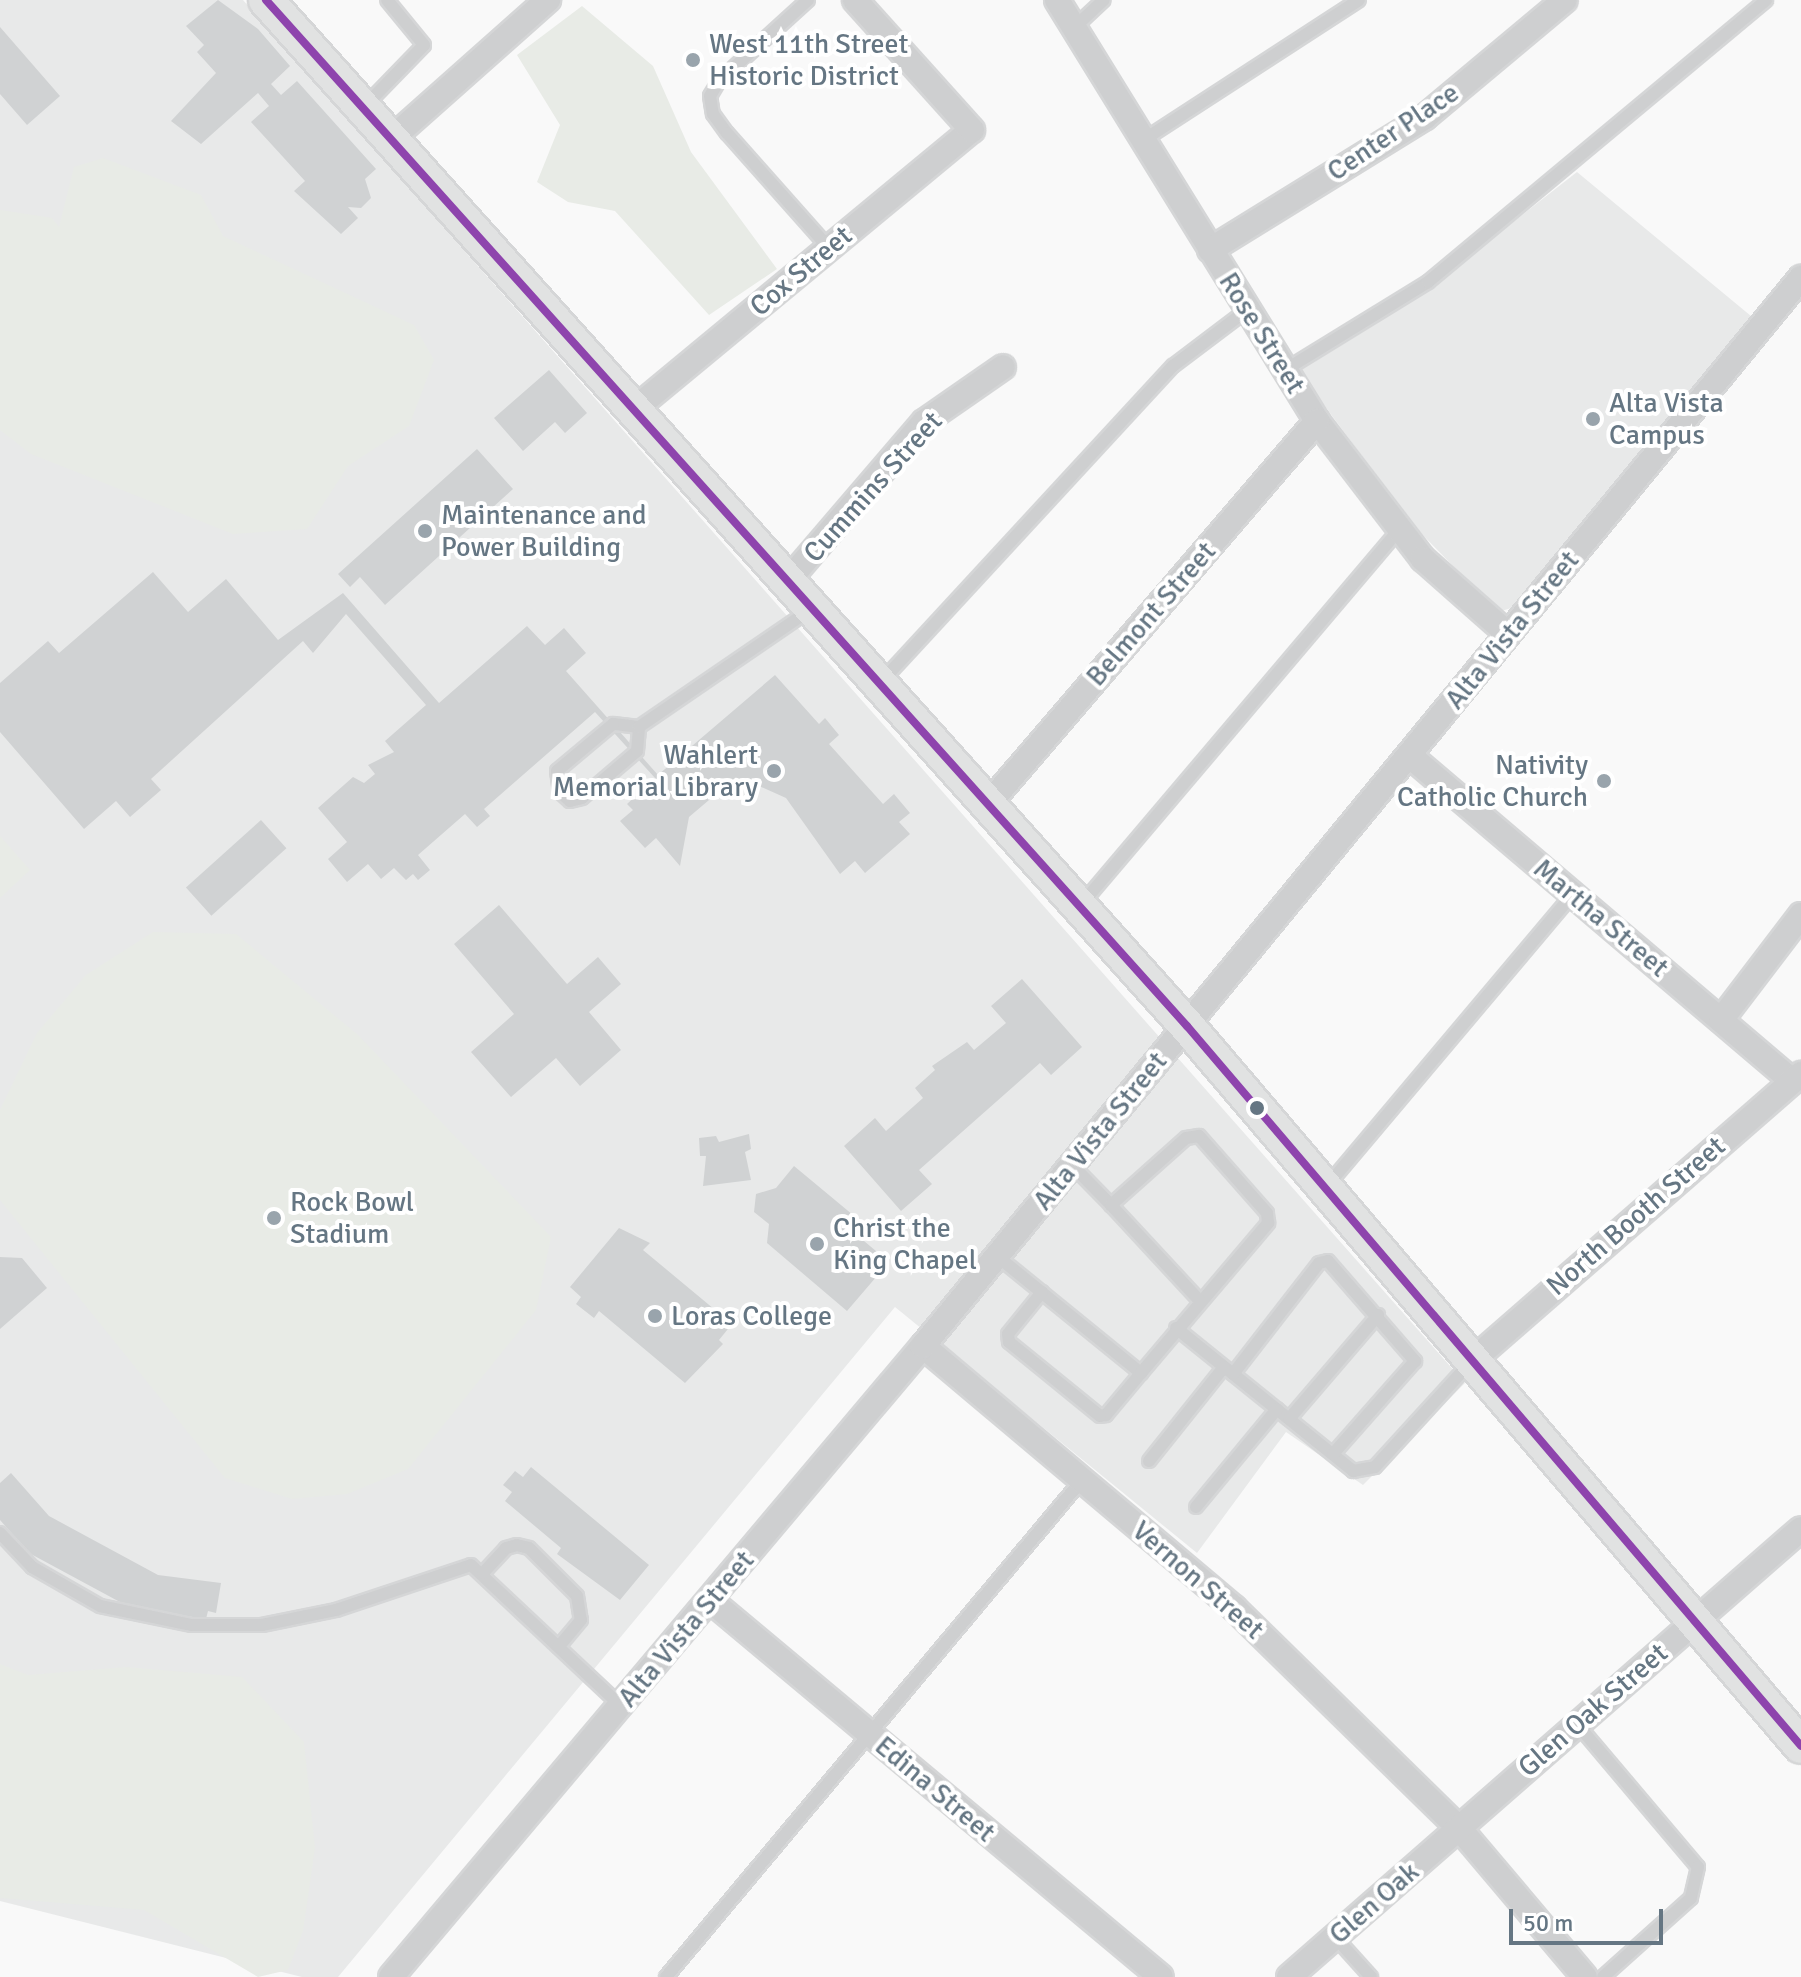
<!DOCTYPE html>
<style>
body{margin:0}
#map{position:relative;width:1801px;height:1977px;overflow:hidden;background:#f9f9f9;font-family:Signika,sans-serif}
div>[style]{position:absolute}
[style*='--x']{left:calc(var(--x)*1px);top:calc(var(--y)*1px);width:calc(var(--w)*1px);rotate:calc(var(--a)*1deg)}
.built>*{inset:0;background:#e8e9e9}
.green>*{inset:0;background:#e8ebe6}
.building>*{inset:0;background:#d0d2d3;transform-origin:0 0}
.roads{filter:drop-shadow(2px 0 #d5d6d7) drop-shadow(-2px 0 #d5d6d7) drop-shadow(0 2px #d5d6d7) drop-shadow(0 -2px #d5d6d7)}
.service>*{height:12px;margin:-6px;padding:0 6px;transform-origin:6px;border-radius:6px;background:#cecfd0}
.minor>*{height:24px;margin:-12px;padding:0 12px;transform-origin:12px;border-radius:12px;background:#cecfd0}
.secondary>*{height:34px;margin:-17px;padding:0 17px;transform-origin:17px;border-radius:17px;background:#e1e2e2}
.bus-1>*{height:8px;margin:-4px;padding:0 4px;transform-origin:4px;border-radius:4px;background:#8e44ad}
.dots>*{width:22px;height:22px;translate:-50% -50%;box-sizing:border-box;border:4px solid #fff;border-radius:50%}
span{translate:-50% -50%;white-space:nowrap;text-align:center;line-height:1.15;-webkit-text-stroke:8px #fff;paint-order:stroke}
.poi-label{font-size:28px;color:#657683}
.left{translate:0 -50%;text-align:left}
.right{translate:-100% -50%;text-align:right}
.street-label{font-size:28px;color:#657683}
.scale{position:absolute;left:1509px;top:1909px;width:154px;height:36px;box-sizing:border-box;border:4px solid #657683;border-top:0;padding-left:10px;font-size:24px;line-height:28px;white-space:nowrap;color:#657683;-webkit-text-stroke:6px #fff;paint-order:stroke}
</style>
<div id="map">
<div class="built">
<div style="clip-path:polygon(0 0,243px 0,1465px 1383px,1363px 1485px,1286px 1432px,1197px 1553px,895px 1307px,338px 1977px,302px 1977px,0 1901px)"></div>
<div style="clip-path:polygon(1577px 172px,1757px 321px,1518px 606px,1498px 612px,1414px 526px,1298px 370px,1411px 302px)"></div>
</div>
<div class="green">
<div style="clip-path:polygon(582px 6px,653px 66px,691px 152px,777px 269px,709px 315px,615px 211px,568px 202px,537px 182px,560px 125px,517px 55px)"></div>
<div style="clip-path:polygon(103px 158px,201px 195px,223px 236px,414px 325px,434px 360px,409px 426px,348px 466px,307px 529px,233px 534px,31px 454px,0 430px,0 210px,52px 218px,59px 227px,74px 167px)"></div>
<div style="clip-path:polygon(0 836px,30px 870px,0 898px)"></div>
<div style="clip-path:polygon(153px 932px,236px 934px,358px 1035px,551px 1237px,536px 1310px,408px 1469px,347px 1494px,292px 1499px,225px 1478px,0 1200px,0 1110px,37px 1033px,86px 975px)"></div>
<div style="clip-path:polygon(0 1664px,28px 1675px,126px 1667px,242px 1677px,304px 1742px,315px 1848px,303px 1931px,288px 1970px,258px 1977px,144px 1910px,0 1898px)"></div>
</div>
<div class="building">
<div style="clip-path:polygon(218px 0,258px 29px,290px 66px,271px 84px,281px 95px,297px 81px,376px 169px,365px 179px,371px 198px,361px 208px,348px 207px,358px 218px,341px 234px,294px 191px,305px 181px,251px 122px,269px 106px,258px 93px,201px 144px,171px 121px,216px 73px,197px 52px,204px 45px,186px 26px)"></div>
<div style="clip-path:polygon(0 27px,60px 96px,27px 125px,0 94px)"></div>
<div style="clip-path:polygon(549px 370px,587px 413px,565px 433px,555px 422px,523px 451px,494px 418px)"></div>
<div style="clip-path:polygon(477px 449px,513px 489px,385px 605px,360px 577px,350px 587px,338px 574px)"></div>
<div style="clip-path:polygon(153px 572px,188px 612px,226px 579px,278px 640px,343px 593px,439px 703px,527px 626px,545px 645px,564px 628px,586px 653px,566px 671px,658px 775px,775px 675px,819px 724px,825px 718px,839px 735px,829px 744px,883px 804px,894px 794px,910px 813px,899px 822px,910px 834px,865px 873px,855px 861px,840px 874px,786px 798px,750px 782px,722px 789px,689px 817px,680px 866px,656px 838px,645px 848px,620px 821px,633px 810px,627px 804px,655px 778px,595px 712px,484px 809px,490px 816px,477px 827px,465px 814px,418px 855px,430px 870px,418px 880px,413px 874px,406px 880px,394px 868px,381px 879px,368px 864px,347px 882px,328px 859px,347px 842px,318px 808px,353px 777px,364px 783px,375px 774px,368px 765px,394px 752px,385px 741px,426px 705px,346px 614px,313px 653px,303px 641px,151px 779px,161px 790px,130px 817px,116px 801px,84px 829px,0 732px,0 683px,48px 641px,59px 653px)"></div>
<div style="left:261px;top:820px;width:38px;height:101px;rotate:48deg"></div>
<div style="clip-path:polygon(499px 905px,567px 984px,598px 957px,621px 984px,589px 1012px,621px 1050px,580px 1086px,556px 1058px,511px 1097px,471px 1052px,514px 1014px,454px 944px)"></div>
<div style="clip-path:polygon(1022px 979px,1082px 1047px,1051px 1075px,1040px 1063px,919px 1170px,932px 1184px,901px 1211px,844px 1146px,875px 1118px,886px 1131px,923px 1098px,915px 1088px,935px 1070px,932px 1066px,967px 1042px,974px 1050px,1006px 1023px,991px 1006px)"></div>
<div style="clip-path:polygon(749px 1134px,751px 1149px,745px 1152px,751px 1180px,703px 1186px,706px 1156px,700px 1156px,699px 1138px,716px 1136px,719px 1142px)"></div>
<div style="clip-path:polygon(794px 1166px,853px 1215px,845px 1225px,889px 1262px,847px 1311px,767px 1243px,769px 1224px,754px 1212px,756px 1194px,776px 1188px)"></div>
<div style="clip-path:polygon(619px 1228px,650px 1243px,643px 1250px,732px 1324px,719px 1340px,723px 1344px,685px 1383px,599px 1311px,594px 1318px,576px 1304px,581px 1297px,570px 1287px)"></div>
<div style="clip-path:polygon(0 1257px,22px 1258px,47px 1288px,0 1329px)"></div>
<div style="clip-path:polygon(531px 1467px,649px 1565px,620px 1600px,557px 1554px,561px 1548px,505px 1501px,512px 1492px,503px 1485px,515px 1471px,523px 1477px)"></div>
<div style="clip-path:polygon(11px 1473px,49px 1516px,158px 1575px,221px 1583px,216px 1613px,208px 1611px,206px 1619px,131px 1608px,29px 1553px,0 1520px,0 1483px)"></div>
</div>
<div class="roads">
<div class="service">
<div style="--x:808;--y:0;--w:120;--a:137.7"></div>
<div style="--x:719;--y:81;--w:17;--a:121"></div>
<div style="--x:710;--y:96;--w:18;--a:81"></div>
<div style="--x:713;--y:114;--w:24;--a:54"></div>
<div style="--x:727;--y:133;--w:154;--a:48.4"></div>
<div style="--x:1078;--y:24;--w:35;--a:-43"></div>
<div style="--x:364;--y:107;--w:86;--a:-45.9"></div>
<div style="--x:424;--y:45;--w:58;--a:-129.4"></div>
<div style="--x:1145;--y:139;--w:255;--a:-33"></div>
<div style="--x:1285;--y:370;--w:168;--a:-31.6"></div>
<div style="--x:1428;--y:282;--w:440;--a:-39.8"></div>
<div style="--x:882;--y:681;--w:429;--a:-47.3"></div>
<div style="--x:1173;--y:366;--w:93;--a:-37.1"></div>
<div style="--x:639;--y:727;--w:26;--a:-173"></div>
<div style="--x:613;--y:724;--w:73;--a:140"></div>
<div style="--x:557;--y:771;--w:21;--a:82"></div>
<div style="--x:560;--y:792;--w:13;--a:42"></div>
<div style="--x:570;--y:801;--w:12;--a:-14"></div>
<div style="--x:582;--y:798;--w:72;--a:-40.5"></div>
<div style="--x:637;--y:751;--w:24;--a:-85"></div>
<div style="--x:639;--y:727;--w:207;--a:-34.4"></div>
<div style="--x:1080;--y:906;--w:494;--a:-49.7"></div>
<div style="--x:1072;--y:1165;--w:56;--a:45.7"></div>
<div style="--x:1327;--y:1186;--w:382;--a:-49.9"></div>
<div style="--x:997;--y:1256;--w:186;--a:39.1"></div>
<div style="--x:1141;--y:1373;--w:55;--a:129.8"></div>
<div style="--x:1106;--y:1415;--w:6;--a:171"></div>
<div style="--x:1100;--y:1416;--w:117;--a:-140.9"></div>
<div style="--x:1009;--y:1342;--w:8;--a:-97"></div>
<div style="--x:1008;--y:1334;--w:54;--a:-51"></div>
<div style="--x:1176;--y:1328;--w:228;--a:38.9"></div>
<div style="--x:1353;--y:1471;--w:22;--a:-10"></div>
<div style="--x:1375;--y:1467;--w:141;--a:-47.6"></div>
<div style="--x:1141;--y:1373;--w:197;--a:-49.7"></div>
<div style="--x:1268;--y:1223;--w:10;--a:-96"></div>
<div style="--x:1267;--y:1213;--w:103;--a:-131.4"></div>
<div style="--x:1199;--y:1136;--w:13;--a:171"></div>
<div style="--x:1186;--y:1138;--w:101;--a:138.2"></div>
<div style="--x:1111;--y:1205;--w:129;--a:47.2"></div>
<div style="--x:1233;--y:1374;--w:140;--a:-52.2"></div>
<div style="--x:1319;--y:1263;--w:9;--a:-13"></div>
<div style="--x:1328;--y:1261;--w:133;--a:49"></div>
<div style="--x:1415;--y:1361;--w:124;--a:131.4"></div>
<div style="--x:1289;--y:1419;--w:137;--a:-49.4"></div>
<div style="--x:1149;--y:1461;--w:120;--a:-51.4"></div>
<div style="--x:1196;--y:1507;--w:127;--a:-50.4"></div>
<div style="--x:0;--y:1533;--w:47;--a:46.7"></div>
<div style="--x:32;--y:1567;--w:78;--a:29.8"></div>
<div style="--x:100;--y:1606;--w:94;--a:11.7"></div>
<div style="--x:192;--y:1625;--w:70;--a:0"></div>
<div style="--x:262;--y:1625;--w:76;--a:-11.5"></div>
<div style="--x:336;--y:1610;--w:142;--a:-18.4"></div>
<div style="--x:471;--y:1565;--w:206;--a:43.2"></div>
<div style="--x:483;--y:1573;--w:34;--a:-47"></div>
<div style="--x:506;--y:1548;--w:11;--a:-15"></div>
<div style="--x:517;--y:1545;--w:12;--a:14"></div>
<div style="--x:529;--y:1548;--w:68;--a:45"></div>
<div style="--x:577;--y:1596;--w:24;--a:81"></div>
<div style="--x:581;--y:1620;--w:35;--a:130"></div>
<div style="--x:1577;--y:1724;--w:187;--a:49.8"></div>
<div style="--x:1698;--y:1867;--w:32;--a:103"></div>
<div style="--x:1691;--y:1898;--w:118;--a:138.1"></div>
<div style="--x:1335;--y:1937;--w:54;--a:48"></div>
<div style="--x:666;--y:1977;--w:648;--a:-50.07"></div>
</div>
<div class="minor">
<div style="--x:1057;--y:0;--w:495;--a:58.3"></div>
<div style="--x:1317;--y:421;--w:174;--a:52.5"></div>
<div style="--x:1423;--y:559;--w:113;--a:41.4"></div>
<div style="--x:389;--y:141;--w:213;--a:-41.6"></div>
<div style="--x:1210;--y:250;--w:253;--a:-31.7"></div>
<div style="--x:1425;--y:117;--w:182;--a:-39.9"></div>
<div style="--x:631;--y:412;--w:442;--a:-39.6"></div>
<div style="--x:972;--y:130;--w:175;--a:-132"></div>
<div style="--x:786;--y:583;--w:212;--a:-49.4"></div>
<div style="--x:924;--y:422;--w:96;--a:-34.8"></div>
<div style="--x:1410;--y:756;--w:500;--a:40.38"></div>
<div style="--x:985;--y:808;--w:510;--a:-49.37"></div>
<div style="--x:1721;--y:1020;--w:132;--a:-52.7"></div>
<div style="--x:923;--y:1346;--w:407;--a:40.1"></div>
<div style="--x:1234;--y:1608;--w:315;--a:44.4"></div>
<div style="--x:1459;--y:1828;--w:195;--a:49.8"></div>
<div style="--x:1472;--y:1361;--w:437;--a:-41.1"></div>
<div style="--x:711;--y:1601;--w:586;--a:39.88"></div>
<div style="--x:391;--y:1977;--w:825;--a:-49.87"></div>
<div style="--x:923;--y:1346;--w:1383;--a:-50.58"></div>
<div style="--x:1289;--y:1977;--w:680;--a:-41.19"></div>
</div>
<div class="secondary">
<div style="--x:266;--y:0;--w:1379;--a:48.09"></div>
<div style="--x:1187;--y:1026;--w:946;--a:49.54"></div>
</div>
</div>
<div class="bus-1">
<div style="--x:266;--y:0;--w:1379;--a:48.09"></div>
<div style="--x:1187;--y:1026;--w:946;--a:49.54"></div>
</div>
<div class="dots">
<div style="left:693px;top:60px;background:#99a4ac"></div>
<div style="left:1593px;top:419px;background:#99a4ac"></div>
<div style="left:425px;top:531px;background:#99a4ac"></div>
<div style="left:774px;top:771px;background:#99a4ac"></div>
<div style="left:1604px;top:781px;background:#99a4ac"></div>
<div style="left:1257px;top:1108px;background:#657683"></div>
<div style="left:274px;top:1218px;background:#99a4ac"></div>
<div style="left:817px;top:1244px;background:#99a4ac"></div>
<div style="left:655px;top:1316px;background:#99a4ac"></div>
</div>
<div class="poi-label">
<span class="left" style="left:709px;top:60px">West 11th Street<br>Historic District</span>
<span class="left" style="left:1609px;top:419px">Alta Vista<br>Campus</span>
<span class="left" style="left:441px;top:531px">Maintenance and<br>Power Building</span>
<span class="right" style="left:758px;top:771px">Wahlert<br>Memorial Library</span>
<span class="right" style="left:1588px;top:781px">Nativity<br>Catholic Church</span>
<span class="left" style="left:290px;top:1218px">Rock Bowl<br>Stadium</span>
<span class="left" style="left:833px;top:1244px">Christ the<br>King Chapel</span>
<span class="left" style="left:671px;top:1316px">Loras College</span>
</div>
<div class="street-label">
<span style="left:1393px;top:132px;rotate:-34deg">Center Place</span>
<span style="left:801px;top:271px;rotate:-40deg">Cox Street</span>
<span style="left:1262px;top:333px;rotate:58deg">Rose Street</span>
<span style="left:873px;top:487px;rotate:-48deg">Cummins Street</span>
<span style="left:1151px;top:614px;rotate:-49deg">Belmont Street</span>
<span style="left:1512px;top:630px;rotate:-51deg">Alta Vista Street</span>
<span style="left:1601px;top:918px;rotate:40deg">Martha Street</span>
<span style="left:1100px;top:1131px;rotate:-51deg">Alta Vista Street</span>
<span style="left:1636px;top:1216px;rotate:-41deg">North Booth Street</span>
<span style="left:1198px;top:1580px;rotate:41deg">Vernon Street</span>
<span style="left:686px;top:1629px;rotate:-50deg">Alta Vista Street</span>
<span style="left:1593px;top:1710px;rotate:-41deg">Glen Oak Street</span>
<span style="left:935px;top:1789px;rotate:40deg">Edina Street</span>
<span style="left:1374px;top:1903px;rotate:-41deg">Glen Oak</span>
</div>
<div class="scale">50 m</div>
</div>
